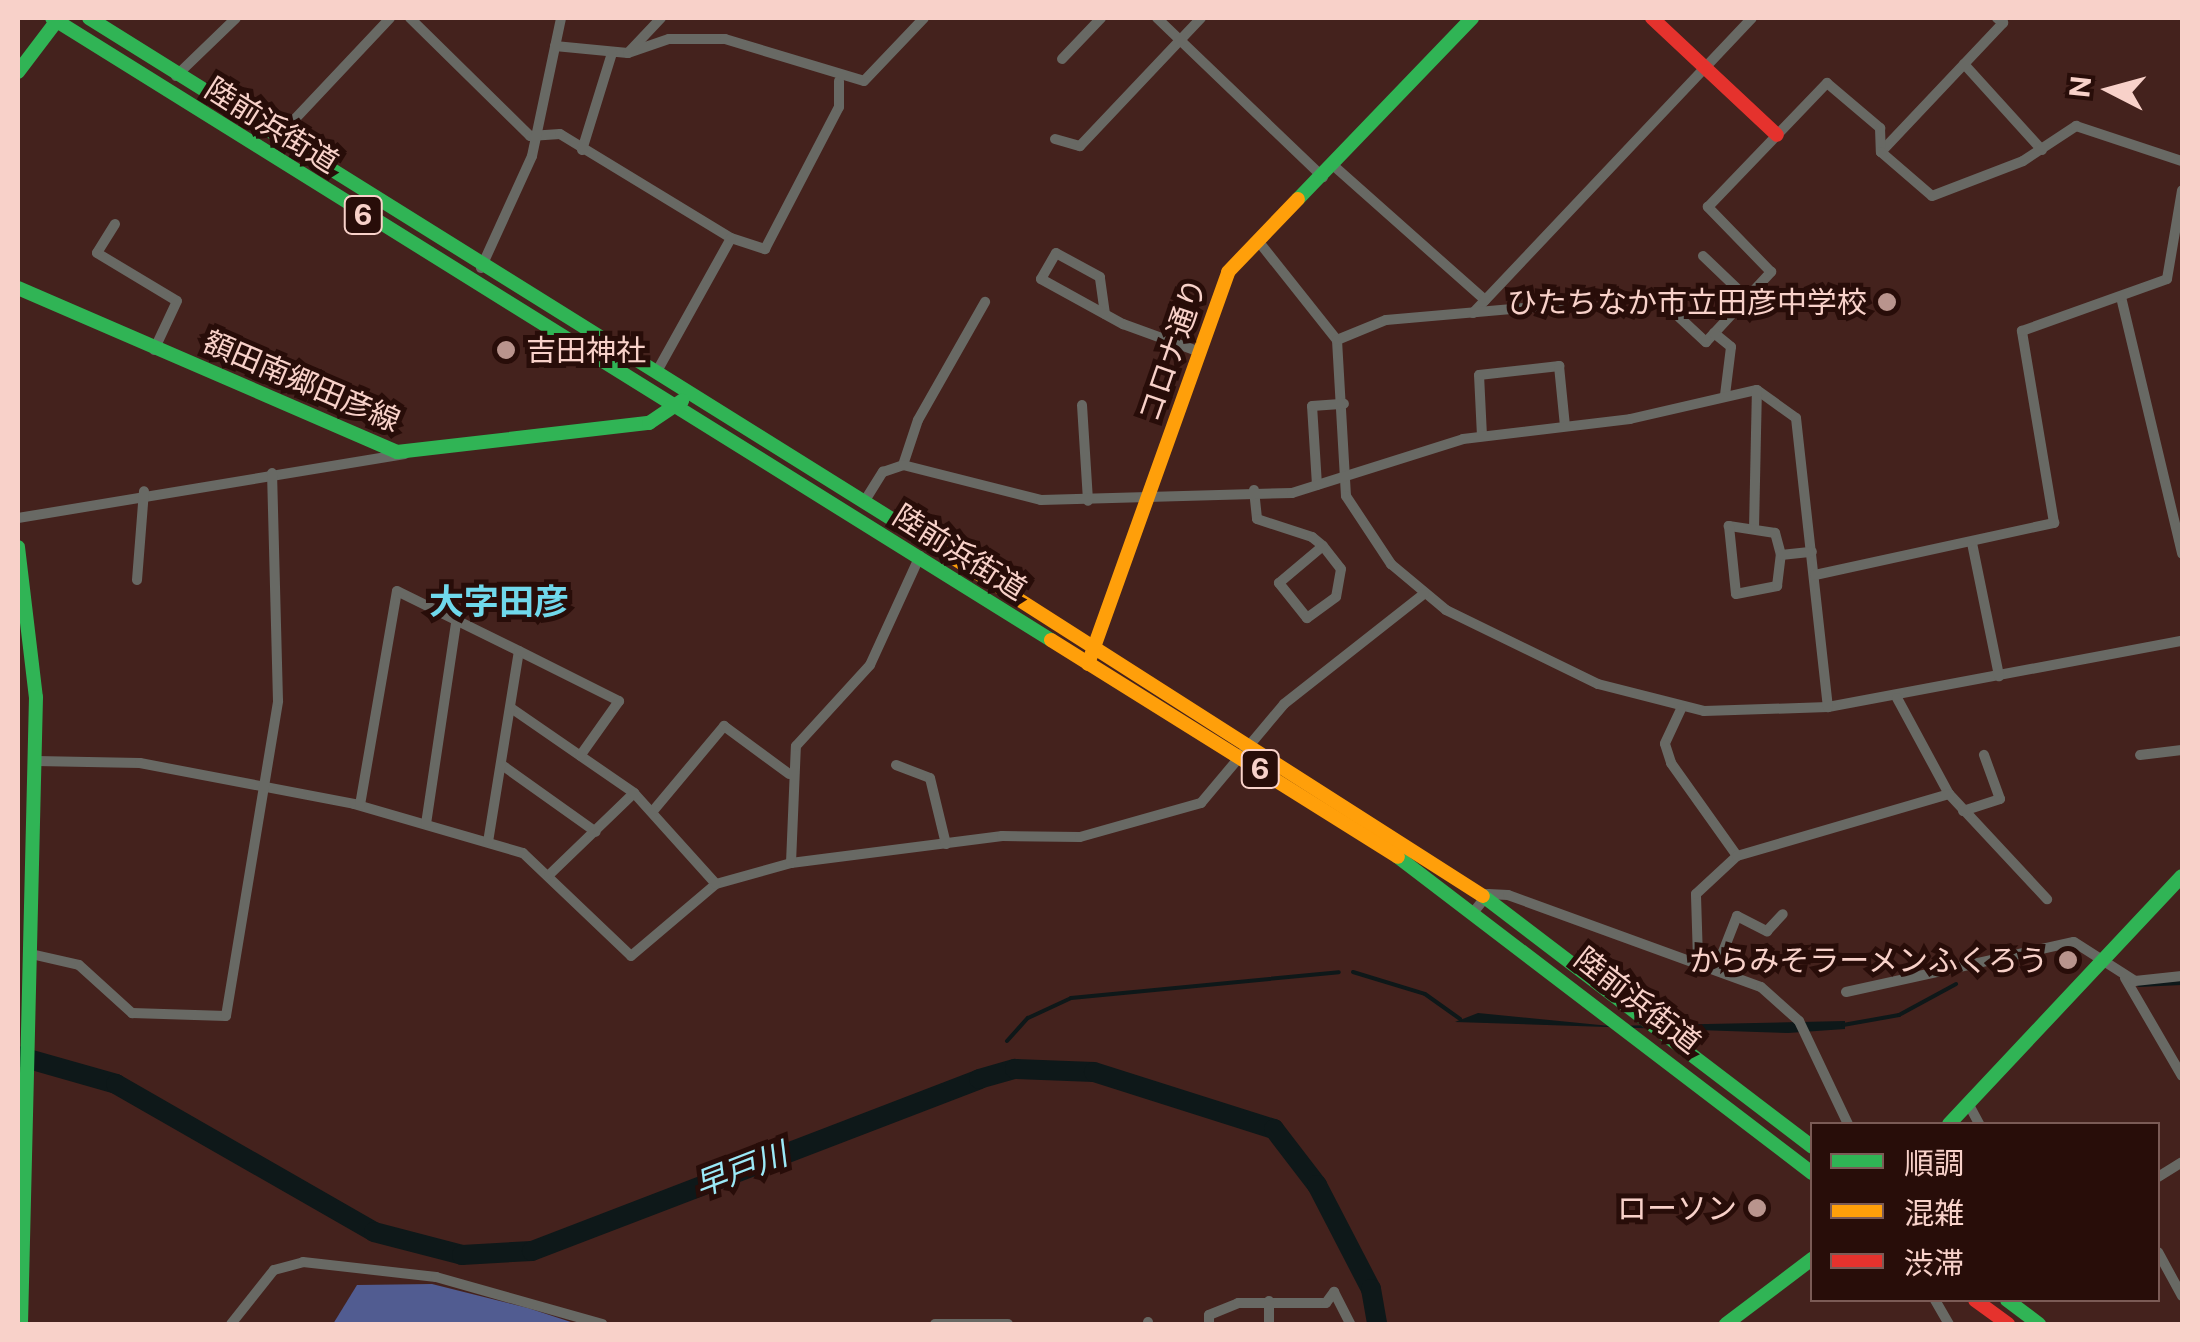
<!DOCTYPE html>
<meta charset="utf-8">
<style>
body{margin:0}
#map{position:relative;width:2200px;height:1342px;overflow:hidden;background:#44221d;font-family:"Public Sans","Noto Sans JP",sans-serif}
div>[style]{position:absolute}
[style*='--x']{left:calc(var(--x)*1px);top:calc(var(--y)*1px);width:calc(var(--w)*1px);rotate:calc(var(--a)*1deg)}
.forest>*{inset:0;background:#515c91}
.water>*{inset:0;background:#0e1819}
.stream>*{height:4px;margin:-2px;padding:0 2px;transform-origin:2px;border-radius:2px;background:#0e1819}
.river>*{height:20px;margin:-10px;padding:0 10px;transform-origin:10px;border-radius:10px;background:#0e1819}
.street>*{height:10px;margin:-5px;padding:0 5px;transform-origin:5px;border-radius:5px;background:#686964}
.fast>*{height:14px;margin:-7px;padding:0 7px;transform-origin:7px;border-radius:7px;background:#30b455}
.slow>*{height:14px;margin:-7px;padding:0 7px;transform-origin:7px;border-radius:7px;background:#ff9f0a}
.jam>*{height:14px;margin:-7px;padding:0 7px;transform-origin:7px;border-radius:7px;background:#e5322d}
.dots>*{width:28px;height:28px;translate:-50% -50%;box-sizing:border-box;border:5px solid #280d09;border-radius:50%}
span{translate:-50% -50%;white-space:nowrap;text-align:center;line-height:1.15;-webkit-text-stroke:10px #280d09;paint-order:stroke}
.shield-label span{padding:2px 8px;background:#280d09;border:2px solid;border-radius:8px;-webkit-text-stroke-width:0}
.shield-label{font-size:28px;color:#f8d1c9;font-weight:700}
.street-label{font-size:30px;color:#f8d1c9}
.poi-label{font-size:30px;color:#f8d1c9}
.right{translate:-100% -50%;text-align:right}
.left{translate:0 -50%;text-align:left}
.water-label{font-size:32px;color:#9be9f7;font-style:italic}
.quarter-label{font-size:35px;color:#70d8eb;font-weight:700}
.frame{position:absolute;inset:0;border:20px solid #f8d1c9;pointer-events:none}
.legend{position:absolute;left:1810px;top:1122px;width:350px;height:180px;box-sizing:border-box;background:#280d09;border:2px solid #7b5b56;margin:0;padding:12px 18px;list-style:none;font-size:30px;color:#f8d1c9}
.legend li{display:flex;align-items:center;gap:20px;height:50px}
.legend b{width:50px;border:2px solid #7b5b56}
.north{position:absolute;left:2060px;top:40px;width:100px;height:100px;-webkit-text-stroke:8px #280d09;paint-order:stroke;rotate:276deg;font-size:28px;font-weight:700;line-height:40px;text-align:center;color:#f8d1c9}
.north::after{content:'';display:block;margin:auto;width:35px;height:45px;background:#f8d1c9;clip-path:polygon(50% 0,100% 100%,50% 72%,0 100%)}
</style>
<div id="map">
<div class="forest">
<div style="clip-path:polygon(432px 1284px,528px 1308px,577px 1324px,333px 1324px,357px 1285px)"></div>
</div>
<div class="water">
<div style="clip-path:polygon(1478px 1013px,1610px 1026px,1845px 1021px,1845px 1029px,1788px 1033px,1455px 1022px)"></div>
</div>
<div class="stream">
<div style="--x:1353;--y:972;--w:75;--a:17"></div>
<div style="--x:1425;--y:994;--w:43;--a:35.5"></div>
<div style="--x:2139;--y:985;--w:43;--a:-2.7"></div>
<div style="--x:1843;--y:1025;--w:57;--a:-10.1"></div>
<div style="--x:1899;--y:1015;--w:65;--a:-28.5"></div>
<div style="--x:1007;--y:1041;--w:31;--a:-48"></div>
<div style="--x:1028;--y:1018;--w:47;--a:-24.9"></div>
<div style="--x:1071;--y:998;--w:269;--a:-5.5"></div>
</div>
<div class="river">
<div style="--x:18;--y:1056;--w:102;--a:15.9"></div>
<div style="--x:116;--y:1084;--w:297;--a:29.8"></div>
<div style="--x:374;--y:1232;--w:91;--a:14.6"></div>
<div style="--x:462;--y:1255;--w:70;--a:-3.3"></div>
<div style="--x:532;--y:1251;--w:479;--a:-21"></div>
<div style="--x:979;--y:1079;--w:37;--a:-16"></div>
<div style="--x:1015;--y:1069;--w:79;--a:2.2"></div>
<div style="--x:1094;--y:1072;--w:189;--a:17.6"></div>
<div style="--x:1274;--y:1129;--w:71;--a:52.5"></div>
<div style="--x:1317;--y:1185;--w:117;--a:62.6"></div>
<div style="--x:1371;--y:1289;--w:36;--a:80"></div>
</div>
<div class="street">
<div style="--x:410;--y:18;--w:168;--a:44.5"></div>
<div style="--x:530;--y:136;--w:30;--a:-4"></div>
<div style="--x:560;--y:134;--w:200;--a:31.3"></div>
<div style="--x:731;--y:238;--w:36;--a:18"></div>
<div style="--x:765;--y:249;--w:160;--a:-62.5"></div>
<div style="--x:839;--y:107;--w:26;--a:-90"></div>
<div style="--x:1157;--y:18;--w:230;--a:43.8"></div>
<div style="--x:555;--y:46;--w:73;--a:5.5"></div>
<div style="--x:628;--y:53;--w:43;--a:-18.9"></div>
<div style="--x:669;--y:39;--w:56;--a:0"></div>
<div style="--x:725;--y:39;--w:145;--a:16.8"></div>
<div style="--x:864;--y:81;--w:87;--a:-46.4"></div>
<div style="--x:628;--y:53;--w:48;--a:-46.7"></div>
<div style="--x:1062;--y:59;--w:57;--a:-46.4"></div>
<div style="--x:1964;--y:64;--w:116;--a:47.8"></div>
<div style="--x:176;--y:76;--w:83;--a:-44"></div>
<div style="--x:278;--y:137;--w:163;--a:-46.7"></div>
<div style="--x:1055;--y:139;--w:26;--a:16"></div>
<div style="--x:1080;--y:146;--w:176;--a:-46.6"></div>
<div style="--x:582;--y:150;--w:102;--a:-72.8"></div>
<div style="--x:1881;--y:152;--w:178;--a:-46.6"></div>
<div style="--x:2003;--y:23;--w:8;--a:-140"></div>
<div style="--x:1334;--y:166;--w:202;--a:41.6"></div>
<div style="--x:115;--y:224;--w:34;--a:122"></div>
<div style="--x:97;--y:253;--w:93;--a:31"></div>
<div style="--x:177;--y:301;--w:54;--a:115.1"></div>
<div style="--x:1259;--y:242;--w:125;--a:51.5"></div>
<div style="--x:1337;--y:340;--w:156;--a:86.7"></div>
<div style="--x:1346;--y:496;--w:82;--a:56.5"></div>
<div style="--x:1391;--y:564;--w:72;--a:39.9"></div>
<div style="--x:1446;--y:610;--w:169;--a:26"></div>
<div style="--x:1598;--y:684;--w:109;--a:14.3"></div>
<div style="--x:1704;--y:711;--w:124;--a:-1.8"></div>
<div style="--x:1828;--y:707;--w:360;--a:-10.6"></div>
<div style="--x:1703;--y:256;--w:61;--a:43.7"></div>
<div style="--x:481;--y:268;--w:123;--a:-65.5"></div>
<div style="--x:532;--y:156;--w:141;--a:-78.1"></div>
<div style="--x:2121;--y:297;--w:264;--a:76.6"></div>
<div style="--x:1473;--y:313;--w:406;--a:-46.6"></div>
<div style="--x:1105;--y:314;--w:37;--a:-98"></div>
<div style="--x:1100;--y:277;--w:50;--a:-151.4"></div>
<div style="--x:1056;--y:253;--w:30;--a:120"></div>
<div style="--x:1041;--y:279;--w:94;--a:28.8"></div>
<div style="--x:1123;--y:324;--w:79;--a:20"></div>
<div style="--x:1679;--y:317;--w:37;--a:43"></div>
<div style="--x:1706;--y:342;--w:96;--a:-47.1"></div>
<div style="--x:1771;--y:272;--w:91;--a:-134.1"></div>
<div style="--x:1708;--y:207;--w:172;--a:-46.2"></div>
<div style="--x:1827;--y:83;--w:70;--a:40.3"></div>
<div style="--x:1880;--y:128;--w:24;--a:88"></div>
<div style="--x:1881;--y:152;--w:67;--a:40.8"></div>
<div style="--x:1932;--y:196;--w:97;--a:-21"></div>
<div style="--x:2023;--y:161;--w:64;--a:-33.4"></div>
<div style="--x:2076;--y:126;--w:112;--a:18.3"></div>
<div style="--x:1714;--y:333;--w:22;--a:39"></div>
<div style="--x:1731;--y:347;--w:48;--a:97.1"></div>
<div style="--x:1337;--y:340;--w:53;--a:-22.2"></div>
<div style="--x:1386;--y:320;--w:174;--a:-5"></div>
<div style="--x:656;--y:373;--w:154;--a:-60.9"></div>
<div style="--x:1082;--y:405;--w:96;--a:86.4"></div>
<div style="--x:1482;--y:436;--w:61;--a:-92.8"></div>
<div style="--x:1479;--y:375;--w:81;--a:-6.4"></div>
<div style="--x:1559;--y:366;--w:60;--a:84.3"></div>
<div style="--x:903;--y:465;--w:47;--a:-71.6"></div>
<div style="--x:918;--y:420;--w:136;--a:-60.4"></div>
<div style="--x:1317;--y:485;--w:79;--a:-93.6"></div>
<div style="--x:1312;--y:406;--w:32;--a:-4"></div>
<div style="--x:1254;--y:490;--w:29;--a:84"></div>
<div style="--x:1257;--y:519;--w:58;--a:18.1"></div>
<div style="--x:1312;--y:537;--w:14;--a:39"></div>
<div style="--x:1323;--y:546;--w:29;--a:52"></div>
<div style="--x:1341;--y:569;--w:28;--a:100"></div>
<div style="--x:1336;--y:597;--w:36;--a:144"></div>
<div style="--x:1307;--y:618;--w:45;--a:-128.7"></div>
<div style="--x:1279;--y:583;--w:57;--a:-40.1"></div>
<div style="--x:864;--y:502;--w:36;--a:-58"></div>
<div style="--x:883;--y:472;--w:21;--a:-19"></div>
<div style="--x:903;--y:465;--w:142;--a:14.2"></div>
<div style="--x:1041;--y:500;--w:251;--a:-1.6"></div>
<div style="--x:1292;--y:493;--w:179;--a:-17.5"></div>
<div style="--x:1463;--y:439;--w:168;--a:-6.8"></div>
<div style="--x:1630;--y:419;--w:130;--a:-12.9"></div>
<div style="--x:1757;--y:390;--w:48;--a:35.7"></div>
<div style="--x:1796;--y:418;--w:291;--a:83.7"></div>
<div style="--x:18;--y:518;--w:392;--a:-9.4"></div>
<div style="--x:1754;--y:529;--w:139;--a:-88.8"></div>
<div style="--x:1972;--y:543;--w:136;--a:78.5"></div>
<div style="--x:1781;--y:555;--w:23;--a:-105"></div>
<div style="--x:1775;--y:533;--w:47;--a:-171.3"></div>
<div style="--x:1729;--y:526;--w:68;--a:84.1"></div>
<div style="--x:1736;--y:594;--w:42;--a:-11"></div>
<div style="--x:1777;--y:586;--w:31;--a:-83"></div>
<div style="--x:1781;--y:555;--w:31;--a:-6"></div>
<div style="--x:1815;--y:575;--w:245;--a:-12.3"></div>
<div style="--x:2054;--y:523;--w:195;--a:-99.5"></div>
<div style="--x:2022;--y:331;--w:154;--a:-19.7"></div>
<div style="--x:2167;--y:279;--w:90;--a:-80.4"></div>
<div style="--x:137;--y:580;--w:89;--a:-85.5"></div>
<div style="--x:1897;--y:698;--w:109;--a:61.6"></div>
<div style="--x:1949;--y:794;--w:144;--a:47"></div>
<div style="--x:511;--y:708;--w:150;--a:34.6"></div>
<div style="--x:1681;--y:709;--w:38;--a:115"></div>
<div style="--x:1665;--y:744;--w:20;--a:72"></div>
<div style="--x:1671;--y:763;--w:114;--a:54.6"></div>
<div style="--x:2140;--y:755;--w:42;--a:-6.8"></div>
<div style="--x:36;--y:761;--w:104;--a:1.1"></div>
<div style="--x:140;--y:763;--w:218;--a:10.8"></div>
<div style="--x:354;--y:804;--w:176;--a:16.2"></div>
<div style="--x:523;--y:853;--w:149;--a:43.6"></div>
<div style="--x:631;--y:956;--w:111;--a:-40.3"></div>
<div style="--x:716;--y:884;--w:78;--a:-15.6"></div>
<div style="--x:791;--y:863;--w:213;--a:-7.3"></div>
<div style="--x:1002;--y:836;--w:78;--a:0.7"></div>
<div style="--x:1080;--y:837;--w:126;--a:-15.7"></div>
<div style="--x:1201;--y:803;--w:129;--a:-50"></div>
<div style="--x:1284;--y:704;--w:178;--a:-38.2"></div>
<div style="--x:502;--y:765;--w:115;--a:35.5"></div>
<div style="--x:896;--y:765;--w:36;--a:21"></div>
<div style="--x:930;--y:778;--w:68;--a:76.4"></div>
<div style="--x:360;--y:805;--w:217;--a:-80.2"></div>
<div style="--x:397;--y:591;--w:136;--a:26.2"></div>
<div style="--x:653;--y:811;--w:111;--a:-50.1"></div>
<div style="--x:724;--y:726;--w:81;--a:36.4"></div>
<div style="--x:1963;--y:811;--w:39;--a:-18"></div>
<div style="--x:2000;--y:799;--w:47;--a:-110"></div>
<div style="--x:426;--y:824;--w:210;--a:-81.5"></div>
<div style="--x:488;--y:842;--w:193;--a:-80.8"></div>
<div style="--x:519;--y:651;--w:112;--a:26.6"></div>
<div style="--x:619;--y:701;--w:67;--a:125.3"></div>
<div style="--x:791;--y:863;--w:117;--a:-87.6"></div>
<div style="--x:796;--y:746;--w:110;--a:-47.6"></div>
<div style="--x:870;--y:665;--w:120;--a:-65.4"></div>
<div style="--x:549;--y:875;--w:118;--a:-44"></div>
<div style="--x:634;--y:793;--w:122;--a:48"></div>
<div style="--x:1476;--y:909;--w:19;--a:-51"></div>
<div style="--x:1488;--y:894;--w:20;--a:3"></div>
<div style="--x:1508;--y:895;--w:269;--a:20"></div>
<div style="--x:1761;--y:987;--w:51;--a:41.8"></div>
<div style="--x:1799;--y:1021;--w:114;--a:64.6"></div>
<div style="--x:31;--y:954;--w:49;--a:12.9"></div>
<div style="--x:79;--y:965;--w:72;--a:42.2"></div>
<div style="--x:132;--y:1013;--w:94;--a:1.8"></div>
<div style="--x:226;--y:1016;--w:319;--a:-80.6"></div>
<div style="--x:278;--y:701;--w:228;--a:-91.5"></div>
<div style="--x:1698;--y:959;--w:65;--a:-91.8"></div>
<div style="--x:1696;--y:894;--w:56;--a:-42.8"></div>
<div style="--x:1737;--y:856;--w:221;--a:-16.3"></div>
<div style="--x:1717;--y:967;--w:55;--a:-68.6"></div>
<div style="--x:1737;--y:916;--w:34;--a:27"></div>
<div style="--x:1767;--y:931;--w:23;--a:-47"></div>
<div style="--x:2125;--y:978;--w:113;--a:59.8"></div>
<div style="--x:1846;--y:992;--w:233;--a:-12.4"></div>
<div style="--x:2074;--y:942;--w:72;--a:32.6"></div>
<div style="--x:2135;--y:981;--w:47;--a:-6.1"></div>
<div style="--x:1968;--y:1103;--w:24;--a:62"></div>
<div style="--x:2158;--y:1177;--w:28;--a:-32"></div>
<div style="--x:2158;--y:1252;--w:50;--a:61.4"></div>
<div style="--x:1935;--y:1300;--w:28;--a:60"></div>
<div style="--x:1148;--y:1322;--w:2;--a:90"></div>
<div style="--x:231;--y:1324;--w:69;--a:-51.5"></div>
<div style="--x:274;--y:1270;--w:30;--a:-15"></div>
<div style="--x:303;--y:1262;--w:134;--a:6.4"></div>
<div style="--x:436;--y:1277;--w:173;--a:15.8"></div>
<div style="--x:935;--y:1324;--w:73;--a:0"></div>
<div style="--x:1209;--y:1324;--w:9;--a:-90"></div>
<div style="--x:1209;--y:1315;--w:31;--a:-22"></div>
<div style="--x:1238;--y:1303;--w:88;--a:0"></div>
<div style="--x:1326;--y:1303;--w:14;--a:-54"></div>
<div style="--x:1334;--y:1292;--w:36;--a:63"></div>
<div style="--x:1269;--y:1324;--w:23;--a:-90"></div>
</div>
<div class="fast">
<div style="--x:52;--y:18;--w:1177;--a:31.91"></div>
<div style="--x:89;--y:18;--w:997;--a:31.97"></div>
<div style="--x:18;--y:72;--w:68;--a:-52.8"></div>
<div style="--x:1298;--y:199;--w:251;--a:-46.1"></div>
<div style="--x:18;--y:288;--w:413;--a:23.4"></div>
<div style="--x:397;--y:452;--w:254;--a:-6.6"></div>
<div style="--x:649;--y:423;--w:40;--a:-34"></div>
<div style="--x:18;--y:547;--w:151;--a:83.2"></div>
<div style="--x:36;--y:697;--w:627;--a:91.37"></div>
<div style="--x:1398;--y:857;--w:521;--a:37.35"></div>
<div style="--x:1483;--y:896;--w:414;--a:37.3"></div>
<div style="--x:1949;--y:1124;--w:340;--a:-46.8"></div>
<div style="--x:2007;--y:1300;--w:40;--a:37"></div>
<div style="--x:1726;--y:1324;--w:108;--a:-37.1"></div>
</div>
<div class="slow">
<div style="--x:935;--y:546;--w:650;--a:32.57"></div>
<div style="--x:1051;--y:640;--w:409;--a:32"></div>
<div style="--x:1088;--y:664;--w:416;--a:-70.3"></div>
<div style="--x:1228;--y:272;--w:101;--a:-46.2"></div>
</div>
<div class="jam">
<div style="--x:1652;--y:18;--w:171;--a:43.1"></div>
<div style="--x:1975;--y:1300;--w:41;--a:36"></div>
</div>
<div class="dots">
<div style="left:1887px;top:302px;background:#b9948d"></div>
<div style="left:506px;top:350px;background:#b9948d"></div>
<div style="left:2068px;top:960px;background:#b9948d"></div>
<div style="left:1757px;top:1208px;background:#b9948d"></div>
</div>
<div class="shield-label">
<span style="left:363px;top:215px">6</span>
<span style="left:1260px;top:769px">6</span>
</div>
<div class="street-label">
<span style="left:272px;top:125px;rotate:32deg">陸前浜街道</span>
<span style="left:1172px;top:350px;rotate:-71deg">コロナ通り</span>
<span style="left:302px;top:381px;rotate:23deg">額田南郷田彦線</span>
<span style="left:960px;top:552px;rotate:32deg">陸前浜街道</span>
<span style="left:1638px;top:1000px;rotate:38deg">陸前浜街道</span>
</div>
<div class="poi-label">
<span class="right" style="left:1867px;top:302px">ひたちなか市立田彦中学校</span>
<span class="left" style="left:526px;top:350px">吉田神社</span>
<span class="right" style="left:2048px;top:960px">からみそラーメンふくろう</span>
<span class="right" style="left:1737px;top:1208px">ローソン</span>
</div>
<div class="water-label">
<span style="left:741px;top:1170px;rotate:-21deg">早戸川</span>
</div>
<div class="quarter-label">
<span style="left:499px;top:602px">大字田彦</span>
</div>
<div class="frame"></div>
<ul class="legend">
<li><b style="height:12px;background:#30b455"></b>順調</li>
<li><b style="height:12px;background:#ff9f0a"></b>混雑</li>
<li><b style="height:12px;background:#e5322d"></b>渋滞</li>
</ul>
<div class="north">N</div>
</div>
